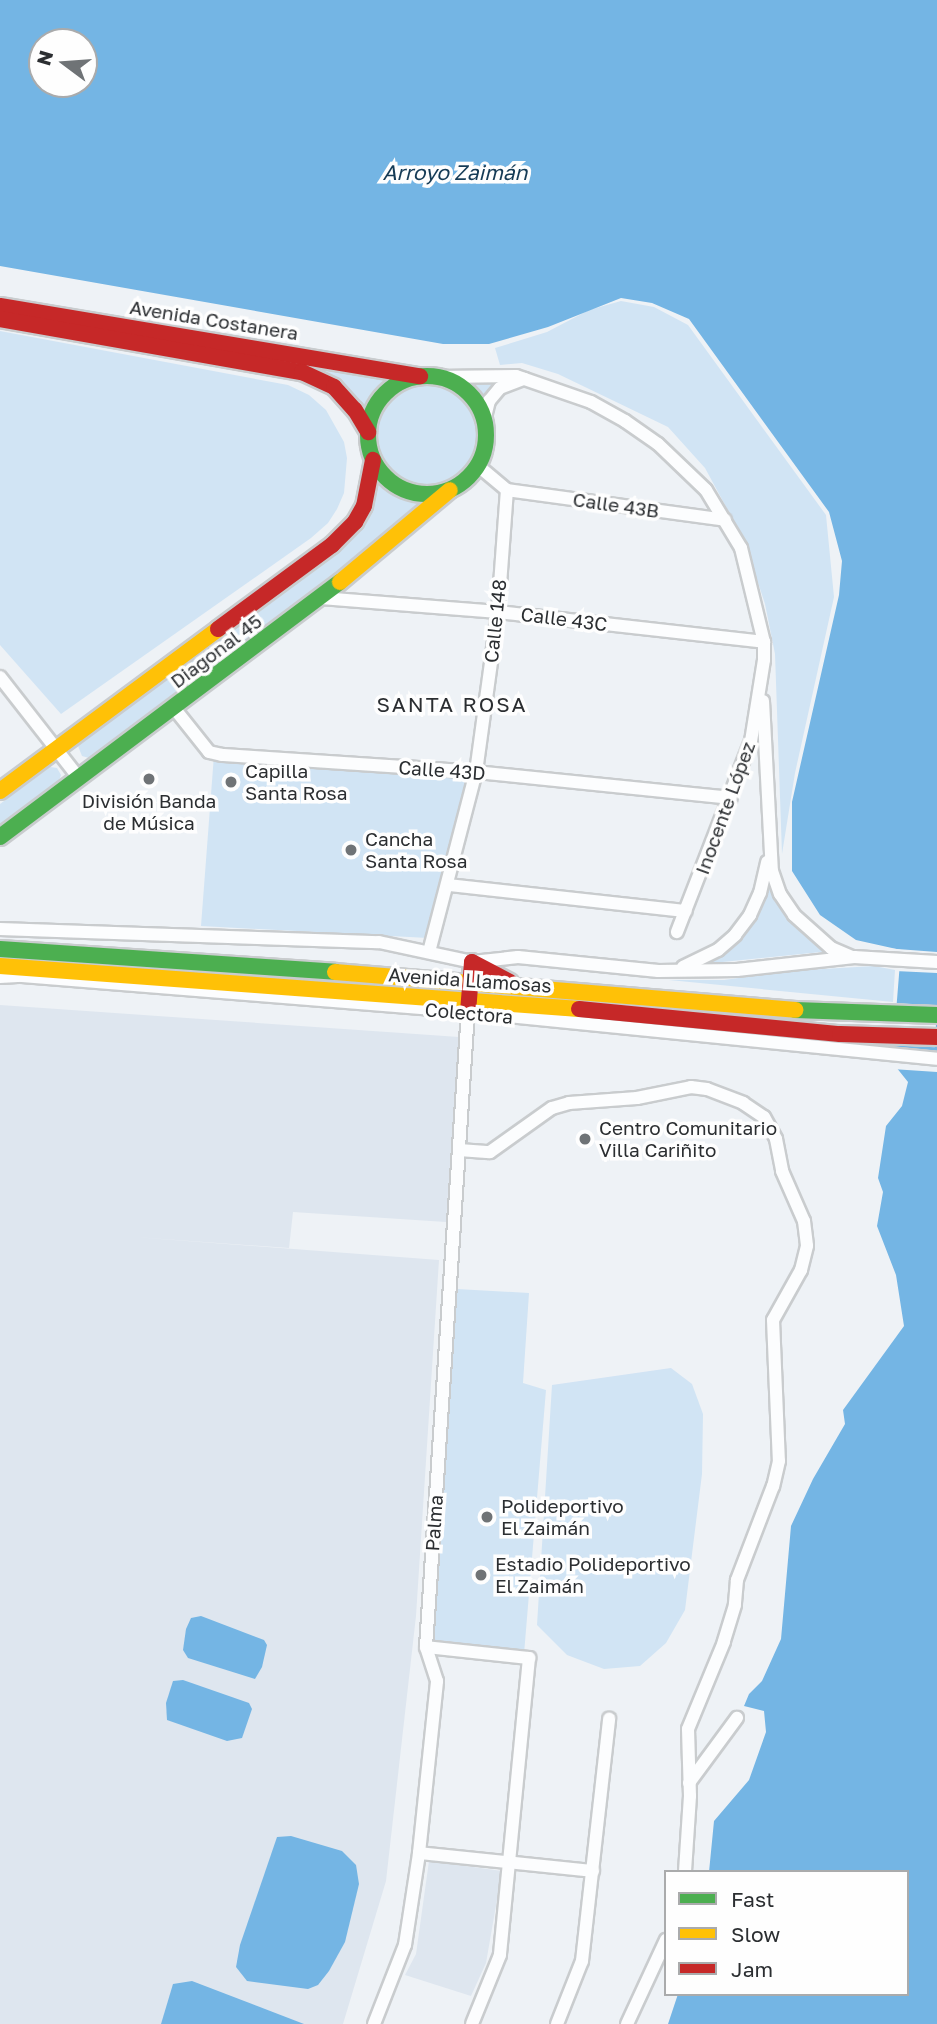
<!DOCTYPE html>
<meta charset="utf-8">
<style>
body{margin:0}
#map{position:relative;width:937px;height:2024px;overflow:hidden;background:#eef2f6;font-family:"Golos Text",sans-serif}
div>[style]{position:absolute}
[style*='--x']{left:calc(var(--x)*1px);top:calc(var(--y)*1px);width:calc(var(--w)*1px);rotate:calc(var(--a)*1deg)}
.built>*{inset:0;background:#dee6ef}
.green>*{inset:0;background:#d1e4f4}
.round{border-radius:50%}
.water>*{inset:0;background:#74b5e4}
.pier>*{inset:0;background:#eef2f6;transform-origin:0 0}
.roads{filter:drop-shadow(2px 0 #c9ccce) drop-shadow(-2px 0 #c9ccce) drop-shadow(0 2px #c9ccce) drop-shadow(0 -2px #c9ccce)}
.street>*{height:12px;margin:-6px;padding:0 6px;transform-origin:6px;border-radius:6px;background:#fcfdfe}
.fast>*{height:16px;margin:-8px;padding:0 8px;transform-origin:8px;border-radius:8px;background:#4caf50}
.fast>.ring{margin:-8px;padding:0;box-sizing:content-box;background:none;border:16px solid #4caf50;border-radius:50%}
.slow>*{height:16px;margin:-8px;padding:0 8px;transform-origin:8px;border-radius:8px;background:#ffc107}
.jam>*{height:16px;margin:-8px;padding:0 8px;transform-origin:8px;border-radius:8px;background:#c62828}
.dots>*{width:19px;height:19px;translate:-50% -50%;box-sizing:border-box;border:4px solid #fefefe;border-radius:50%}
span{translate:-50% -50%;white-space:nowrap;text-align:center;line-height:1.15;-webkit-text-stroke:7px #fefefe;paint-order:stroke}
.street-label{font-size:19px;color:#2b2e31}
.poi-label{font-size:19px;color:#2b2e31}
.left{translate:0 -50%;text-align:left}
.water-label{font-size:21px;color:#153b56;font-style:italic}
.neighbourhood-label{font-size:21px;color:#2b2e31;letter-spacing:2px}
.legend{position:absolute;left:664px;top:1870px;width:245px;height:126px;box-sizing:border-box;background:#fefefe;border:2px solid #aaabac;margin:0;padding:9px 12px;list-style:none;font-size:21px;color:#2b2e31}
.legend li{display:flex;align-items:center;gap:14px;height:35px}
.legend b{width:35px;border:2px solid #aaabac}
.north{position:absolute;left:28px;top:28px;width:70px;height:70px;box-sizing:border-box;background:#fefefe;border:2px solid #aaabac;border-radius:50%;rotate:286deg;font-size:19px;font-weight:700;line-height:28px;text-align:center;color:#2b2e31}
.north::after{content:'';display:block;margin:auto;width:24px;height:32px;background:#6f7376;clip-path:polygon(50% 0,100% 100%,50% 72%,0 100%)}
</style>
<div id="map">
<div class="built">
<div style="clip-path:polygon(0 1005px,459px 1037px,446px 1222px,293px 1212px,289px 1248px,134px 1237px,439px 1260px,416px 1616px,386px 1881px,343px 2024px,0 2024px)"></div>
<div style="clip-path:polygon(429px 1861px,502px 1871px,486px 1963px,471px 1996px,405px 1975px,416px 1954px)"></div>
</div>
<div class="green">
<div style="clip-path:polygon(621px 301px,654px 307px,688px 325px,826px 515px,834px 597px,795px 773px,782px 854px,775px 654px,765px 604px,744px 540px,705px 468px,668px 427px,558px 374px,522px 363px,500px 365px,495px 348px,547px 332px,589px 310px)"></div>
<div style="clip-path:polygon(0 331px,288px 385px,309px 395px,326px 410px,344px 442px,347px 458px,344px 493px,337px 509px,328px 523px,311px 538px,61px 714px,0 645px)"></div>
<div style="clip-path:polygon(304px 365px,392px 376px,373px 393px,364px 412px,342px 382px)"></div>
<div style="clip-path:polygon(513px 380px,485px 409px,472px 389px,462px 382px)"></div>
<div class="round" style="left:376px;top:383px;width:104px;height:104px"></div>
<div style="clip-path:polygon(378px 485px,400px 498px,429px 504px,89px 758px,82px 756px,78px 746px,87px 738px,345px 544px,356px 530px)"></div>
<div style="clip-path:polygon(214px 755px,471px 770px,428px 938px,201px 926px)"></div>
<div style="clip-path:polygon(50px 767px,57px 768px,61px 775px,59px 781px,0 825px,0 804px)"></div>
<div style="clip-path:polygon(769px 873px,793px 923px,802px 933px,831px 951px,703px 964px,722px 954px,748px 929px,768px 887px)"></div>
<div style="clip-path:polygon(874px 966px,895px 970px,893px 1002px,669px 980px,724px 980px,789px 971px)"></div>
<div style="clip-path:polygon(457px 1289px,529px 1293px,523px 1383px,546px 1390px,524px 1654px,430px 1644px)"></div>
<div style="clip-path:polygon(671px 1368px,692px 1384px,703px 1414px,702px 1474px,685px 1610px,666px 1643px,640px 1666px,604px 1669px,567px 1655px,537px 1625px,552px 1385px)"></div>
</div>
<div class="water">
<div style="clip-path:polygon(evenodd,0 0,937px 0,937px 2024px,668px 2024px,678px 1994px,907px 1994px,907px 1872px,709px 1872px,714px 1821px,749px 1780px,766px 1732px,764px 1711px,744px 1706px,749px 1694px,762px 1681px,781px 1639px,791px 1526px,813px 1479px,845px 1424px,843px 1410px,904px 1326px,896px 1275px,877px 1226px,883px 1192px,878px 1178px,886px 1126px,902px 1106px,908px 1082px,892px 1062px,901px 950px,856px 940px,820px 915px,792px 871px,792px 802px,839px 595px,842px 561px,829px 512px,689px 319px,652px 303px,621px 298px,548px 327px,489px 344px,443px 344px,0 266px,0 0,42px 42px,84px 42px,84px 84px,42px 84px,42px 42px)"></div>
<div style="clip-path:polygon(201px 1616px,264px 1640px,267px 1645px,262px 1667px,255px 1679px,188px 1658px,183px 1650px,186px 1629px,191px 1618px)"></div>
<div style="clip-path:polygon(183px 1680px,249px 1703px,252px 1709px,242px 1738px,227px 1741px,167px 1720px,166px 1703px,173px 1681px)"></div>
<div style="clip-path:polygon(291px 1836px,342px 1851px,356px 1865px,359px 1884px,345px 1942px,329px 1971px,318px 1985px,308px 1989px,247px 1981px,236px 1967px,240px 1945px,277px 1837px)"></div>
<div style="clip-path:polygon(192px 1981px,304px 2024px,161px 2024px,173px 1984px)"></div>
</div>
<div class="pier">
<div style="clip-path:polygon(884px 948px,937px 952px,937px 973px,895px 971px,897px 952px)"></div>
<div style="left:893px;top:1003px;width:44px;height:42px;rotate:3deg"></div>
<div style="clip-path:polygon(889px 1048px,937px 1051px,937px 1072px,892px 1069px,888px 1063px)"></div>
</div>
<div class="roads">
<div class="street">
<div style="--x:439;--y:377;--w:77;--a:-0.7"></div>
<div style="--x:516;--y:376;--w:79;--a:19.1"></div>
<div style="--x:591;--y:402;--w:39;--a:29"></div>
<div style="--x:625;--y:421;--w:40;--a:34.9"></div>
<div style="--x:658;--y:444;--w:66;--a:43.8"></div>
<div style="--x:706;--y:490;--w:68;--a:58.9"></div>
<div style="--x:741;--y:548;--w:97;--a:76.3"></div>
<div style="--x:764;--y:642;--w:18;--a:90"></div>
<div style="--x:764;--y:660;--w:82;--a:99.1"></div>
<div style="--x:751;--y:741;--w:205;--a:111.2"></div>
<div style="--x:484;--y:421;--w:21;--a:-76"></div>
<div style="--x:489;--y:401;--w:17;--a:-50"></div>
<div style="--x:500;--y:388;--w:26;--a:-21"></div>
<div style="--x:507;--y:490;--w:220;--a:7.8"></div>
<div style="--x:321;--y:598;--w:178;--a:4.5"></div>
<div style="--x:498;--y:612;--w:268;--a:6.4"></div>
<div style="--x:0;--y:677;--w:128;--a:52"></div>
<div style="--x:763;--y:701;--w:170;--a:87"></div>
<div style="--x:772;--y:871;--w:24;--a:71"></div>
<div style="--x:780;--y:894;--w:25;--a:56"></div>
<div style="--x:794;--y:915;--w:50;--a:41.7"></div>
<div style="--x:831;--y:948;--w:21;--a:23"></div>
<div style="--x:174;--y:708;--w:56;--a:51.5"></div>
<div style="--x:209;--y:752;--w:13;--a:13"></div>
<div style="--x:222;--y:755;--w:255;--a:3.8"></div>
<div style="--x:476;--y:772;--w:256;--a:5.8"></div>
<div style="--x:449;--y:885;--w:238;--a:6.3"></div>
<div style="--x:0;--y:929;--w:379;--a:2"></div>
<div style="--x:379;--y:942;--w:95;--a:12.1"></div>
<div style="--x:472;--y:962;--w:46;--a:-6.2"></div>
<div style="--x:518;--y:957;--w:141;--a:5.7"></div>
<div style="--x:658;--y:971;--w:79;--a:-0.7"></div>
<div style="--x:737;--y:970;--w:118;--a:-6.3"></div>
<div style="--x:854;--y:957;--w:83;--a:3.4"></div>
<div style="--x:429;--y:952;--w:186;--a:-75.4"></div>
<div style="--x:476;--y:772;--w:162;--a:-82.2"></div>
<div style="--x:498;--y:612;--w:122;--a:-85.8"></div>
<div style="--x:507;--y:490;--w:38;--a:-140"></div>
<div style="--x:683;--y:967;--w:39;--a:-26"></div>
<div style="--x:718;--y:950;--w:23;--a:-41"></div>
<div style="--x:735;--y:935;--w:25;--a:-53"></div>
<div style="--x:750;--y:915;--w:24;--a:-66"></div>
<div style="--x:760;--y:893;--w:32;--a:-77"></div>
<div style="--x:0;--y:977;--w:22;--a:-3"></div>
<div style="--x:22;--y:976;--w:447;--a:4.6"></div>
<div style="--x:468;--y:1012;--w:471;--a:5.7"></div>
<div style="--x:459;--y:1150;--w:31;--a:4"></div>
<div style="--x:490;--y:1152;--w:76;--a:-35.4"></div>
<div style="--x:552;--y:1108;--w:18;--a:-16"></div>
<div style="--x:569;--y:1103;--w:68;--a:-4.2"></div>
<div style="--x:637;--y:1098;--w:55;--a:-11.5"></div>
<div style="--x:691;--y:1087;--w:16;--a:7"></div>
<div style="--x:707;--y:1089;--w:39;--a:21"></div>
<div style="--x:743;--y:1103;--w:25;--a:34"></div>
<div style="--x:764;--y:1117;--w:25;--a:61"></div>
<div style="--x:776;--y:1139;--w:33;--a:79"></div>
<div style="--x:782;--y:1171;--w:55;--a:66.3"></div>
<div style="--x:804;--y:1221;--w:25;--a:83"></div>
<div style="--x:807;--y:1246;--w:25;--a:104"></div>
<div style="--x:801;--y:1270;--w:57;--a:119.2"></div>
<div style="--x:773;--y:1320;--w:141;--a:87.6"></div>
<div style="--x:779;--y:1461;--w:26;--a:103"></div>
<div style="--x:773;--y:1486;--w:101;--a:111"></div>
<div style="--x:737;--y:1580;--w:25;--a:95"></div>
<div style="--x:735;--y:1605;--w:39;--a:107"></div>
<div style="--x:724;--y:1642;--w:94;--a:112.5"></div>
<div style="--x:688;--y:1729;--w:67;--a:88.3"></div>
<div style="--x:690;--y:1796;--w:76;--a:93.8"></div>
<div style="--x:426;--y:1647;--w:104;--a:6.1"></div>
<div style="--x:529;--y:1658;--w:298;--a:95.6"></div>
<div style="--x:500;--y:1955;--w:74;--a:112.1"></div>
<div style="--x:689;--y:1783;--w:81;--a:-53.6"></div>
<div style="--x:419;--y:1853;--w:175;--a:5.9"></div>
<div style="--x:374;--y:2024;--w:85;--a:-68.6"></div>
<div style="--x:405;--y:1945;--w:93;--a:-81.3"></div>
<div style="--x:419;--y:1853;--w:173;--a:-84"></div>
<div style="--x:437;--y:1681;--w:36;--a:-108"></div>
<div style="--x:426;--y:1647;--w:636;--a:-86.22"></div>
<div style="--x:557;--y:2024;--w:68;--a:-68.4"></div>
<div style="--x:582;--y:1961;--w:244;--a:-83.6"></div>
<div style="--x:627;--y:2024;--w:93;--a:-65.1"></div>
</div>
<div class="fast">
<div class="ring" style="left:368px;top:376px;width:102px;height:102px"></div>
<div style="--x:0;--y:837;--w:425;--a:-36.9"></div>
<div style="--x:0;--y:949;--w:336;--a:3.9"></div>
<div style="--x:795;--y:1010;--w:142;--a:2"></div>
</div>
<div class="slow">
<div style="--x:340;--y:582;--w:143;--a:-39.9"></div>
<div style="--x:0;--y:791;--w:272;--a:-36.6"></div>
<div style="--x:0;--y:966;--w:581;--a:4.25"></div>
<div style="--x:335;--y:972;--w:462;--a:4.7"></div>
</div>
<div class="jam">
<div style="--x:0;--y:306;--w:426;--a:9.5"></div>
<div style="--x:0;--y:319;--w:307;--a:10"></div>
<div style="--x:302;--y:372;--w:35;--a:25"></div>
<div style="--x:334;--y:387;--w:31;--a:48"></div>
<div style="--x:355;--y:410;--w:26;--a:59"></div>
<div style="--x:218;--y:629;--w:142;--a:-36.4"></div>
<div style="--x:332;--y:545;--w:33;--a:-45"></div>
<div style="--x:355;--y:522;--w:18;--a:-61"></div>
<div style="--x:364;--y:506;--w:47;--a:-78.9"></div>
<div style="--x:579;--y:1009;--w:262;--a:5.5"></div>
<div style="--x:840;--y:1034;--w:97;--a:1.8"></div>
<div style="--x:468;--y:1012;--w:50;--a:-85.4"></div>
<div style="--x:472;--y:962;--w:43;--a:27.8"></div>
</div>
</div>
<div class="dots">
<div style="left:149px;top:779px;background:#6f7376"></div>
<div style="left:231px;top:782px;background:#6f7376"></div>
<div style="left:351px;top:850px;background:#6f7376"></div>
<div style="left:585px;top:1139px;background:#6f7376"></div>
<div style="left:487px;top:1517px;background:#6f7376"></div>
<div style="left:481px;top:1575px;background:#6f7376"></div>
</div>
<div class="street-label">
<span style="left:214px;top:320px;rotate:9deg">Avenida Costanera</span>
<span style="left:616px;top:505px;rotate:8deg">Calle 43B</span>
<span style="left:564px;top:619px;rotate:7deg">Calle 43C</span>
<span style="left:495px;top:621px;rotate:-84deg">Calle 148</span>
<span style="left:216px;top:651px;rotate:-37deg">Diagonal 45</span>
<span style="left:442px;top:770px;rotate:4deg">Calle 43D</span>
<span style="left:725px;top:808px;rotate:-70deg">Inocente López</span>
<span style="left:470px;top:980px;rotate:4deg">Avenida Llamosas</span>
<span style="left:469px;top:1013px;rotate:5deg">Colectora</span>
<span style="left:434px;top:1523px;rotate:-86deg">Palma</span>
</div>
<div class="poi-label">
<span class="left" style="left:245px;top:782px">Capilla<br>Santa Rosa</span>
<span style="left:149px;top:812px">División Banda<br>de Música</span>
<span class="left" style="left:365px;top:850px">Cancha<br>Santa Rosa</span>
<span class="left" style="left:599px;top:1139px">Centro Comunitario<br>Villa Cariñito</span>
<span class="left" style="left:501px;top:1517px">Polideportivo<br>El Zaimán</span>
<span class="left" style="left:495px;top:1575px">Estadio Polideportivo<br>El Zaimán</span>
</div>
<div class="water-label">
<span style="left:455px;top:172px">Arroyo Zaimán</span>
</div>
<div class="neighbourhood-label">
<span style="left:452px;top:704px">SANTA ROSA</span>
</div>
<ul class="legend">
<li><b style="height:9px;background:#4caf50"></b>Fast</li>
<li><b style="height:9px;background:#ffc107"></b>Slow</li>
<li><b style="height:9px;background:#c62828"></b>Jam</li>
</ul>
<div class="north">N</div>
</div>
